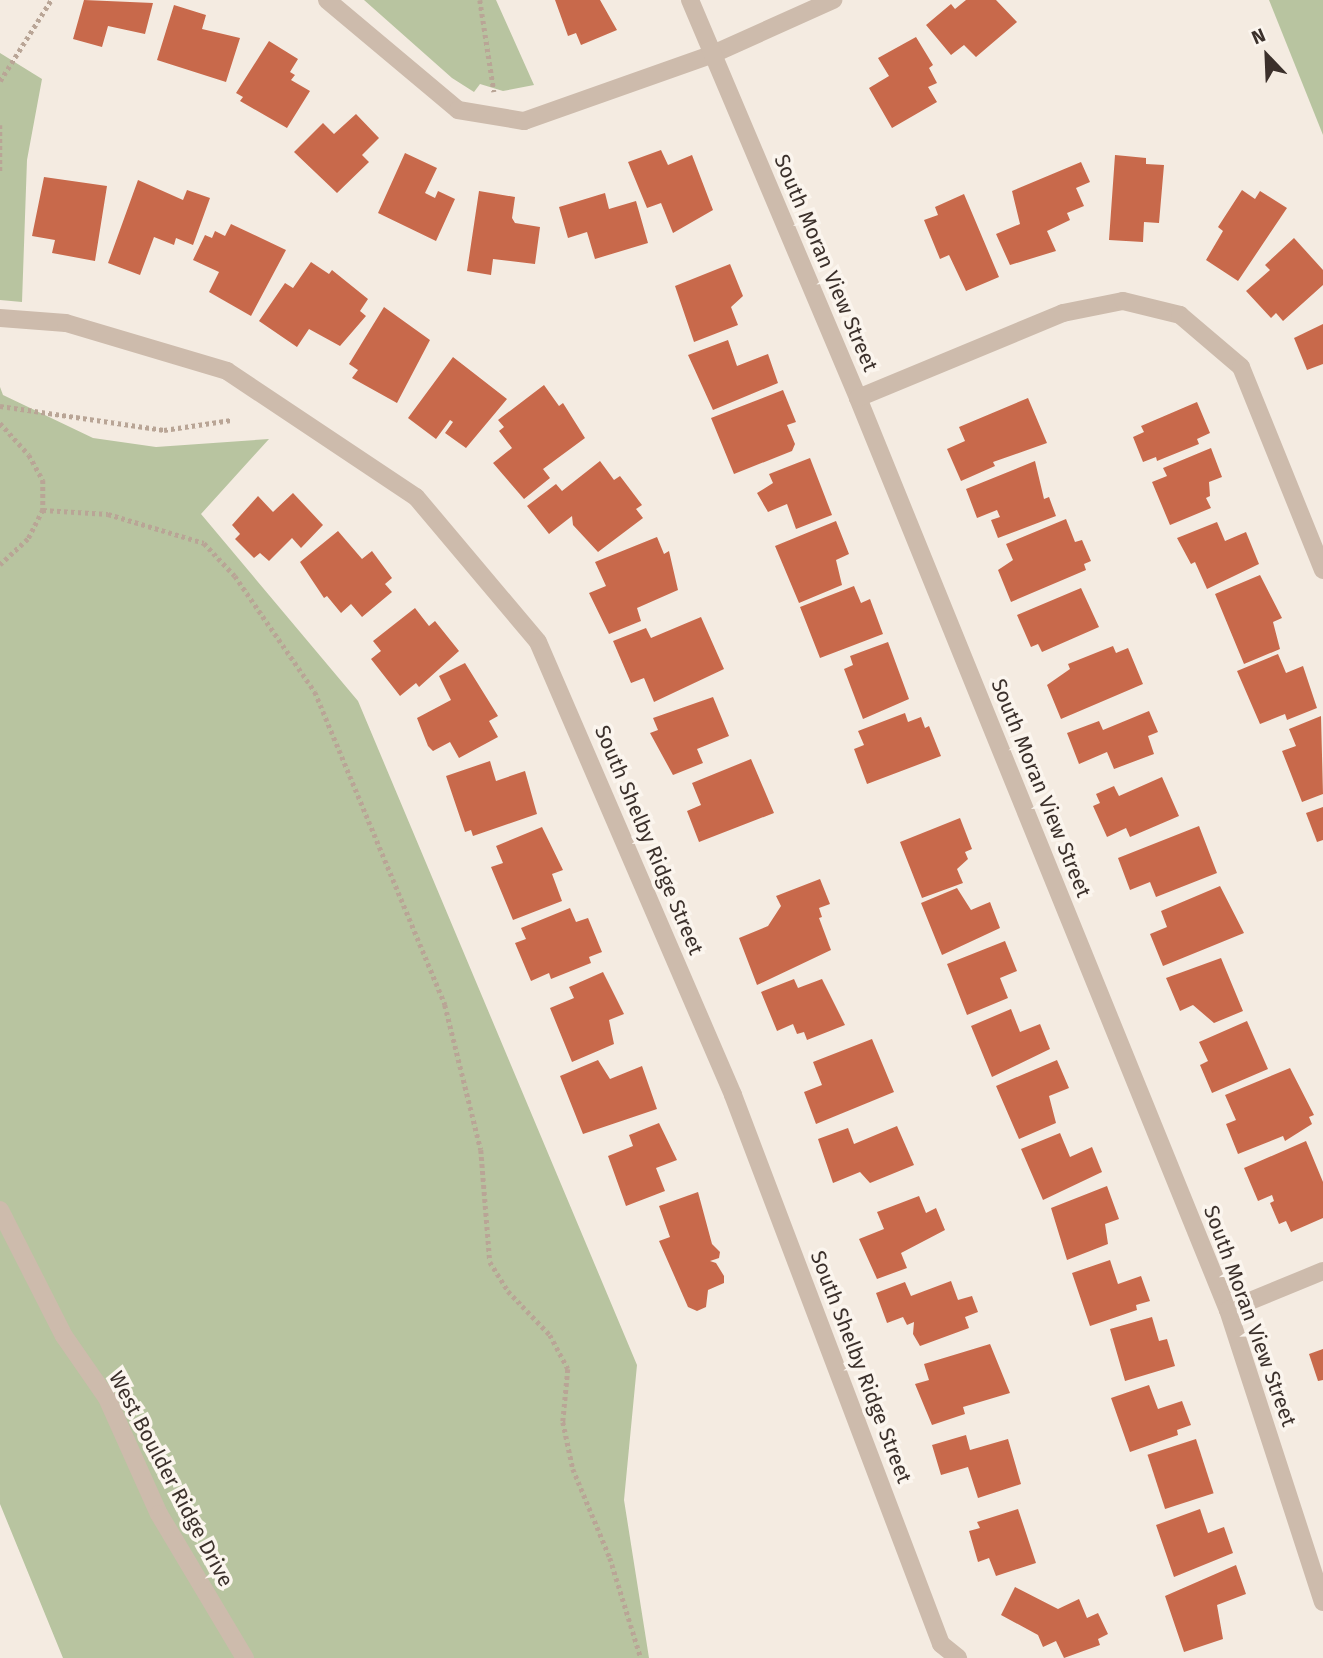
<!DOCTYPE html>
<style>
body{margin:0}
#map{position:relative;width:1323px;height:1658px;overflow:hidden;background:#f4ebe1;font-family:"Fira Sans",sans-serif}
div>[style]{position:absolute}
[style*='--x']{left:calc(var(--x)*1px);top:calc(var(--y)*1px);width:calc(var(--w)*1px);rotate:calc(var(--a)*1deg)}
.green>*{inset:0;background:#b8c4a0}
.building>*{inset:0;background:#c8694b;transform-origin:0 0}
.path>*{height:4.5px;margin-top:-2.25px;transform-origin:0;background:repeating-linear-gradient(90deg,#b9a596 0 3.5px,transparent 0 7px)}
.street>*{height:18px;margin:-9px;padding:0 9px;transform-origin:9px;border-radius:9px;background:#cdbbac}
span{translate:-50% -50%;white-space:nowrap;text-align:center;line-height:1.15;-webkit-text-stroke:7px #fbf5ee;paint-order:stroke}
.street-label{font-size:21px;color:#3b302b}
.north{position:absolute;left:1232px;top:21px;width:70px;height:70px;-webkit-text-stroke:5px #fbf5ee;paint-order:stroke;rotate:337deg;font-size:19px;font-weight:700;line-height:28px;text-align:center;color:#3b302b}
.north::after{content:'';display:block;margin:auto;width:24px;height:32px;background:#3b302b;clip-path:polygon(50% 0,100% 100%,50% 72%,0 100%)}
</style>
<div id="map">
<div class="green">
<div style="clip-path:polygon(364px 0,496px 0,534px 85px,503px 91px,480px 84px,474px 92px,452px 78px)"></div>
<div style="clip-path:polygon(1269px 0,1323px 0,1323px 135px)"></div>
<div style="clip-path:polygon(0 53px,42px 79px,27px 160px,22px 302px,0 300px)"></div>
<div style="clip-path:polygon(0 387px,3px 395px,93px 438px,156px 447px,269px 439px,201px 514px,358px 701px,637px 1365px,624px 1500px,649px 1658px,63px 1658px,0 1504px)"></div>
</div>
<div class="building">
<div style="clip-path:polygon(84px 0,153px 3px,145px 34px,108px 26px,102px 47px,73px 39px)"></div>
<div style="clip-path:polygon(555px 0,600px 0,617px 30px,581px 45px,576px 33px,568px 36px)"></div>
<div style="clip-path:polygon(966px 0,996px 0,1017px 22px,976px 57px,964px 45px,951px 55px,926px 25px,951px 4px,955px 9px)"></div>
<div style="clip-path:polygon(174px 5px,206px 15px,202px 29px,240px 38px,226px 82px,157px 60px)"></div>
<div style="clip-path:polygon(916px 37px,933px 65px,929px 68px,937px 83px,928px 87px,937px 102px,892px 128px,869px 88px,889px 76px,878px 58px)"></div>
<div style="clip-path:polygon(269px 41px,298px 59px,290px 72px,295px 75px,291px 80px,310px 91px,287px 128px,240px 101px,243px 97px,236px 93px)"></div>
<div style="clip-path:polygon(356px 114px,379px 138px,362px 155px,369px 162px,337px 193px,294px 152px,323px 123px,334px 134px)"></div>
<div style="clip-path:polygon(661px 150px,668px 165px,692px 155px,713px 210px,673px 233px,661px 203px,647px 208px,628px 162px)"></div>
<div style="clip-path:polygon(405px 153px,437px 168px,425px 193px,435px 198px,438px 191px,455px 199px,436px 241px,378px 213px)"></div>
<div style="clip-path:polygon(1115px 155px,1146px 158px,1146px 164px,1164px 165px,1159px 223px,1144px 222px,1143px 242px,1109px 240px)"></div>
<div style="clip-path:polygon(1081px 162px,1090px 182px,1076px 188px,1084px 206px,1067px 213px,1070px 220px,1047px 231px,1056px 251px,1010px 265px,996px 234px,1020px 224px,1012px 191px)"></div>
<div style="clip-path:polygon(44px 177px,107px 186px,95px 261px,52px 253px,55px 240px,32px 236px)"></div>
<div style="clip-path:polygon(138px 180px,183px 200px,187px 190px,210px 198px,193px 245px,176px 238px,174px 245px,154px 237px,140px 275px,108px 263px)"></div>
<div style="clip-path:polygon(1242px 190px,1255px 199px,1260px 191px,1287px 208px,1238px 281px,1206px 260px,1223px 231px,1218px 227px)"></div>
<div style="clip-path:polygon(479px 191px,515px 197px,512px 218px,515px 223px,540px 227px,535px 264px,493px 259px,491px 275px,467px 271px)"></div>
<div style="clip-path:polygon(605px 193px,609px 209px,636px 201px,648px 243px,595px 259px,587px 232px,568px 238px,559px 207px)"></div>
<div style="clip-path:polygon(964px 194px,999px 277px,966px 291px,949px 255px,940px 259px,924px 220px,938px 215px,935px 207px)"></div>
<div style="clip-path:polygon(231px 224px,286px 250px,251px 316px,209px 292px,219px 272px,193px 260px,205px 235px,212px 238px,215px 231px,225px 236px)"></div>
<div style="clip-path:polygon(1294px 238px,1323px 270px,1323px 285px,1283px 321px,1276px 313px,1271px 318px,1246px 291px,1270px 270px,1265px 265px)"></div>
<div style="clip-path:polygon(311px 262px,329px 274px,332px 270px,368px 299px,360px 311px,366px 316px,340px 346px,309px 329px,297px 347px,259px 321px,285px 283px,293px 288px)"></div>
<div style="clip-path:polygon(730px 264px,743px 296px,731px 307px,738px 325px,694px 342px,675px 286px)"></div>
<div style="clip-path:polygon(384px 307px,430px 340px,397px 403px,352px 378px,358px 370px,349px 364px)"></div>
<div style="clip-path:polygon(1323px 324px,1323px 364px,1307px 370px,1294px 338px)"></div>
<div style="clip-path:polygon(728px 340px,737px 366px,768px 354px,778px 383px,713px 410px,688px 355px)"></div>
<div style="clip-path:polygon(453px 357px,507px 399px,466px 448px,445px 433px,453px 422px,450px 420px,436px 439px,408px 418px)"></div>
<div style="clip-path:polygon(544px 385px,559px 406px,563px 403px,585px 438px,543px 469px,550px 478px,524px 499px,493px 463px,512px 448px,499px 431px,504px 427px,498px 420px)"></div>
<div style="clip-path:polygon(783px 390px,796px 422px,787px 425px,795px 444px,792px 451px,734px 474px,711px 418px)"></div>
<div style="clip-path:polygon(1028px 398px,1047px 443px,993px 462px,995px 466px,961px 481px,947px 449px,965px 441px,959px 427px)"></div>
<div style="clip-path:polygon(1197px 402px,1210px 433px,1197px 439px,1199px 444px,1157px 461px,1156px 457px,1143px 462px,1133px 437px,1144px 432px,1141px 426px)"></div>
<div style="clip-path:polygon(1211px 448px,1222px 477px,1209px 482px,1210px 496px,1206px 498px,1211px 508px,1170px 525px,1152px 482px,1167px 476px,1163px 468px)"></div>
<div style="clip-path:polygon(810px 458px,832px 515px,796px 529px,787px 504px,768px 512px,757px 493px,773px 483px,769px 474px)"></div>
<div style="clip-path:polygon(600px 461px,614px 480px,620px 476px,642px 505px,636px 509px,643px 518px,598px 552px,573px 525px,572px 516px,549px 534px,527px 506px,556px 484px,562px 491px)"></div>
<div style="clip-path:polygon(1035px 461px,1044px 499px,1049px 497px,1056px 516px,998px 538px,991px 520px,1000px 517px,997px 510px,977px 518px,966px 489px)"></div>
<div style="clip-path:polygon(293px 493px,323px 525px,301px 548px,292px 538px,269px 561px,260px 553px,254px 558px,235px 539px,240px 534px,232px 525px,258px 496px,273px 512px)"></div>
<div style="clip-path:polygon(1066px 519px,1075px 542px,1082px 540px,1091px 561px,1084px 564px,1086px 570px,1011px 602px,998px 570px,1013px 560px,1006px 544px)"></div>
<div style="clip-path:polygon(836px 521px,849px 554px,836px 560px,842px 585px,799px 603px,775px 546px)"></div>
<div style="clip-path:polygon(1217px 522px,1225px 541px,1246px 532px,1259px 564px,1207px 589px,1195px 562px,1191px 564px,1177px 538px)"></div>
<div style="clip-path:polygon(338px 531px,362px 559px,372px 551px,392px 578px,385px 584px,392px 592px,362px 617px,351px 604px,341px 613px,327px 596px,324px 598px,300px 562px)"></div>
<div style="clip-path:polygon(657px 537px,664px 554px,669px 551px,678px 590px,637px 608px,641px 621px,609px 634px,589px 593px,606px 586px,595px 562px)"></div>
<div style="clip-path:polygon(1260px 575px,1282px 618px,1273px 622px,1280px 649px,1244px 664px,1215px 594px)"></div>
<div style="clip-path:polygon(854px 586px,861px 603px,870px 599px,883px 634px,820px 658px,800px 607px)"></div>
<div style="clip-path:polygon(1081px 588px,1099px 627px,1042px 652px,1038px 644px,1031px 647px,1017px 615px)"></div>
<div style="clip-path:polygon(415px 608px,429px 626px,435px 621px,459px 651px,419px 687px,416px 683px,400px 696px,371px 659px,381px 651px,373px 641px)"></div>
<div style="clip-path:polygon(701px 617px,724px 669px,654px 702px,644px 678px,631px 683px,613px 641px,646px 628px,651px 638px)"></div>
<div style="clip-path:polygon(888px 642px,909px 699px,863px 719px,844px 669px,853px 665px,850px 656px)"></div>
<div style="clip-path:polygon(1113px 646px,1116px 653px,1128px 648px,1143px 684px,1061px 719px,1047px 685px,1070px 669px,1068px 664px)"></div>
<div style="clip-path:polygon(1278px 654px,1286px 673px,1303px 666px,1317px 708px,1287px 720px,1285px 714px,1260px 724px,1237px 671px)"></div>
<div style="clip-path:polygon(465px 663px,498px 716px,489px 721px,498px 737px,459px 758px,450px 742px,433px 751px,428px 746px,417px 718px,451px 700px,439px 676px)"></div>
<div style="clip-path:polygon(713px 697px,729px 736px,697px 749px,703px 763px,673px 775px,650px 733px,658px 730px,653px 718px)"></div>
<div style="clip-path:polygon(1149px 711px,1158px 732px,1148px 736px,1154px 754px,1114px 769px,1107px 752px,1079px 764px,1067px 733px,1099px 721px,1103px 730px)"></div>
<div style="clip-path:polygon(905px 713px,908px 722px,921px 717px,925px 728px,929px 726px,941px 756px,867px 784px,854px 749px,864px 745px,858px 731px)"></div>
<div style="clip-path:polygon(1321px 716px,1323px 794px,1302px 802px,1282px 751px,1296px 746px,1289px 729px)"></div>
<div style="clip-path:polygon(751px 759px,774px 813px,699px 842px,687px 811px,701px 805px,692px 783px)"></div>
<div style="clip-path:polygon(490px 761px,496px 781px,525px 771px,537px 814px,473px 836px,471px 830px,465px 832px,446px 776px)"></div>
<div style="clip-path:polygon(1162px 777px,1179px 816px,1130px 837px,1126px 828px,1107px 837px,1093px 806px,1100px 803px,1096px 794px,1114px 786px,1119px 796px)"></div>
<div style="clip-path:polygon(1323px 807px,1323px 840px,1317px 842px,1306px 813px)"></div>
<div style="clip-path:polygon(960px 818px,972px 849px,965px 852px,968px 859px,957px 869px,963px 883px,922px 898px,900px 842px)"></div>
<div style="clip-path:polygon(1199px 826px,1217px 873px,1156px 897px,1150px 882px,1130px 890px,1118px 858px)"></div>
<div style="clip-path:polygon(542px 827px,563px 870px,552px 874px,562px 901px,513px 920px,491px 867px,503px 863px,496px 846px)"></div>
<div style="clip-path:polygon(820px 879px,830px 904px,819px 908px,822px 917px,819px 918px,831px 950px,757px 985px,739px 938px,768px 926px,781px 906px,776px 896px)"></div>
<div style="clip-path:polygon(1220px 886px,1244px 933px,1163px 966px,1150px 934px,1167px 927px,1161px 911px)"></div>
<div style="clip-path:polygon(957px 888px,971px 910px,990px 902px,1000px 928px,942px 955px,921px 903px)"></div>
<div style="clip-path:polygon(570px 908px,576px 922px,588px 918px,602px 952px,589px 957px,591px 963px,551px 979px,549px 973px,531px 981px,515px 943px,526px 939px,521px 928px)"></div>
<div style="clip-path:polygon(1005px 941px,1017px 971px,1000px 978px,1008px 998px,967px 1015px,947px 964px)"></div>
<div style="clip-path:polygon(1221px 958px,1243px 1011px,1214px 1023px,1193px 1005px,1180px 1011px,1166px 978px)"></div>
<div style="clip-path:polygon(603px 972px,624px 1014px,609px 1020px,614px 1044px,572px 1062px,550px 1008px,574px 998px,569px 987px)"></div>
<div style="clip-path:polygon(794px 979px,798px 988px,822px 979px,845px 1025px,807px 1040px,804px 1032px,797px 1034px,793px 1024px,777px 1031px,761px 992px)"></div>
<div style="clip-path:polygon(1011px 1009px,1020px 1032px,1040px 1024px,1050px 1049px,992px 1077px,971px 1026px)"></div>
<div style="clip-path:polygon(1247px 1021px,1268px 1069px,1212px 1093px,1200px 1065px,1208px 1061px,1199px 1042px)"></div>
<div style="clip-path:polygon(872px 1039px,894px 1092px,816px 1124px,804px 1092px,822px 1085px,813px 1062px)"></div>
<div style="clip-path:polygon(598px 1060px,610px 1079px,642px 1066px,657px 1109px,583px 1134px,560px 1076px)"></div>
<div style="clip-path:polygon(1057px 1060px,1069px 1088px,1049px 1096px,1056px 1123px,1019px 1139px,996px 1086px)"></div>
<div style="clip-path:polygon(1290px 1068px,1314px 1115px,1309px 1117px,1312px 1124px,1285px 1141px,1283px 1136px,1238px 1154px,1226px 1124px,1236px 1120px,1225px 1095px)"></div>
<div style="clip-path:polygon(659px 1123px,677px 1160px,656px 1168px,665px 1191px,626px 1206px,608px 1156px,633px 1146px,629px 1135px)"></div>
<div style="clip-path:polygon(897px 1126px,914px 1165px,870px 1183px,860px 1172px,833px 1183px,818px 1139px,848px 1128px,854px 1144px)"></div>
<div style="clip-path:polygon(1060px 1133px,1070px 1157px,1092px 1147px,1102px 1172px,1043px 1200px,1021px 1149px)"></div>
<div style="clip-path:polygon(1306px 1141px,1323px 1182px,1323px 1218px,1291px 1232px,1286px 1221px,1279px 1224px,1270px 1203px,1274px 1201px,1272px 1195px,1258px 1201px,1244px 1168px)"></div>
<div style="clip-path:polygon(1107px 1186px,1119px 1219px,1105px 1224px,1108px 1244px,1067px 1260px,1051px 1208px)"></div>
<div style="clip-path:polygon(698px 1192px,712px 1244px,720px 1252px,719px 1258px,710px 1261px,716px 1263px,724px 1276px,724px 1283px,708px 1290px,706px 1307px,697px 1311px,688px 1307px,659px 1241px,670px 1237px,659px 1206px)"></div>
<div style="clip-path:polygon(919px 1196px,926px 1213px,936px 1208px,945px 1230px,901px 1253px,907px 1268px,877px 1279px,859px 1239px,884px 1229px,877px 1212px)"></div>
<div style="clip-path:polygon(1110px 1260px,1118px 1284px,1141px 1276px,1150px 1301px,1136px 1305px,1137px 1310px,1090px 1326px,1072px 1273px)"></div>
<div style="clip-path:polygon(951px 1281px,958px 1300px,972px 1296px,978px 1312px,965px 1317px,969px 1328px,920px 1346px,913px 1334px,914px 1322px,907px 1325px,903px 1317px,887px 1323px,876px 1293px,905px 1282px,911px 1296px)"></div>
<div style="clip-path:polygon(1152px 1317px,1159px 1341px,1167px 1339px,1175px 1366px,1125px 1381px,1110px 1329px)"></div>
<div style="clip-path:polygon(990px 1344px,1010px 1393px,963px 1407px,965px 1414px,932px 1425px,915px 1384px,929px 1380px,924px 1364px)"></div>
<div style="clip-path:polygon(1323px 1349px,1323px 1380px,1318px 1381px,1309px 1354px)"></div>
<div style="clip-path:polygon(1149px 1385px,1158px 1409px,1182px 1401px,1191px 1425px,1177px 1430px,1178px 1435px,1130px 1452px,1111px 1398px)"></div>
<div style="clip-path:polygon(966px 1435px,970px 1450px,1008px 1439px,1021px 1484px,978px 1498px,968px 1467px,941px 1475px,932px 1445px)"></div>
<div style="left:1196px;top:1439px;width:57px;height:51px;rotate:72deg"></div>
<div style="clip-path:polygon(1018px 1509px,1036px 1563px,996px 1576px,989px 1558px,978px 1562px,969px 1531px,980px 1528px,977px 1522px)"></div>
<div style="clip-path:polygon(1200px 1509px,1208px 1533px,1224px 1527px,1233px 1553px,1174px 1577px,1156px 1525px)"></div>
<div style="clip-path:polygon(1236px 1565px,1246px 1594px,1217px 1605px,1223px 1639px,1184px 1652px,1165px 1596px)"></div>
<div style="clip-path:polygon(1015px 1587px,1058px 1609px,1079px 1599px,1087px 1618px,1098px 1613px,1108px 1634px,1098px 1639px,1100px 1645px,1064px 1658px,1056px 1641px,1043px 1647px,1038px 1635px,1001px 1615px)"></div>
</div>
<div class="path">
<div style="--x:480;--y:0;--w:93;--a:81.3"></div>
<div style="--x:0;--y:81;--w:96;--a:-57.8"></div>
<div style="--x:0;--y:125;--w:46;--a:90"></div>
<div style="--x:0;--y:406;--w:166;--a:8.3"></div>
<div style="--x:164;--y:430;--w:68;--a:-8.5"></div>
<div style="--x:0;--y:423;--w:43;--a:47.8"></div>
<div style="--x:29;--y:455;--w:29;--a:61"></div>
<div style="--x:43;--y:480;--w:30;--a:90"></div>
<div style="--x:43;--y:510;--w:33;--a:117"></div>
<div style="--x:28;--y:539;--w:38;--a:137"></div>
<div style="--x:43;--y:510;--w:65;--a:3.5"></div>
<div style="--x:108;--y:514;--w:100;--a:16.8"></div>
<div style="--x:204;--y:543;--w:45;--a:46.8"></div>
<div style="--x:235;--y:576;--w:141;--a:55.4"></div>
<div style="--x:315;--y:692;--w:339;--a:67.4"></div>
<div style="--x:445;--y:1005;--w:149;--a:76.1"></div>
<div style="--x:481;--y:1150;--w:112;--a:85.4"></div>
<div style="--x:490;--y:1262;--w:34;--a:58"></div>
<div style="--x:508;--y:1291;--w:61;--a:46.3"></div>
<div style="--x:550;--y:1335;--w:38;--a:62"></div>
<div style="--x:568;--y:1369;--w:53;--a:95.4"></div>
<div style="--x:563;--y:1422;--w:48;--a:78"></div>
<div style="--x:573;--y:1469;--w:96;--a:67.4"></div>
<div style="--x:610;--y:1558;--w:105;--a:72.8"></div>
</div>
<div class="street">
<div style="--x:327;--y:0;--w:171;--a:40"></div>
<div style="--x:458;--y:110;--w:67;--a:9.5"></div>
<div style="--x:524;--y:121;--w:201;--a:-19.5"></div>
<div style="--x:713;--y:54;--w:132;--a:-24.2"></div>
<div style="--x:690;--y:0;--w:432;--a:67.1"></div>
<div style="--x:858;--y:398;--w:984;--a:67.92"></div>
<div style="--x:1228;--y:1310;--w:307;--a:72"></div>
<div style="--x:0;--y:318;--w:66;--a:4.3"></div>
<div style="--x:66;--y:323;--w:168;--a:16.6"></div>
<div style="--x:227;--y:371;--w:227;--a:33.7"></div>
<div style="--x:416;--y:497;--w:189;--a:49.9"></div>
<div style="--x:538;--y:642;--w:493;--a:66.7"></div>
<div style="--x:733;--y:1095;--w:587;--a:69.25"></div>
<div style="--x:941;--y:1644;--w:22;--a:39"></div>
<div style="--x:858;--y:398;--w:222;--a:-22.5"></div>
<div style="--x:1063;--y:313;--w:61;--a:-11.3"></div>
<div style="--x:1123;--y:301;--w:59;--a:13.8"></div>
<div style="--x:1180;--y:315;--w:80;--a:40.4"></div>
<div style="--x:1241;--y:367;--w:219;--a:68"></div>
<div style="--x:0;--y:1210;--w:141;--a:63.1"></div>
<div style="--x:64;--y:1336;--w:75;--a:55.3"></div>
<div style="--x:107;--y:1398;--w:127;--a:65.9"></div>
<div style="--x:159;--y:1514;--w:168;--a:59.2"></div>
<div style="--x:1228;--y:1310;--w:103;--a:-22.3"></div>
</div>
<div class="street-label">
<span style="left:826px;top:263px;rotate:67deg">South Moran View Street</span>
<span style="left:1041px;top:788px;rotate:68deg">South Moran View Street</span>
<span style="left:649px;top:840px;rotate:67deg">South Shelby Ridge Street</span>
<span style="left:1250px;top:1316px;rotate:70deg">South Moran View Street</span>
<span style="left:861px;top:1367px;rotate:69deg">South Shelby Ridge Street</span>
<span style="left:171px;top:1479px;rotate:62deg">West Boulder Ridge Drive</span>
</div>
<div class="north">N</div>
</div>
